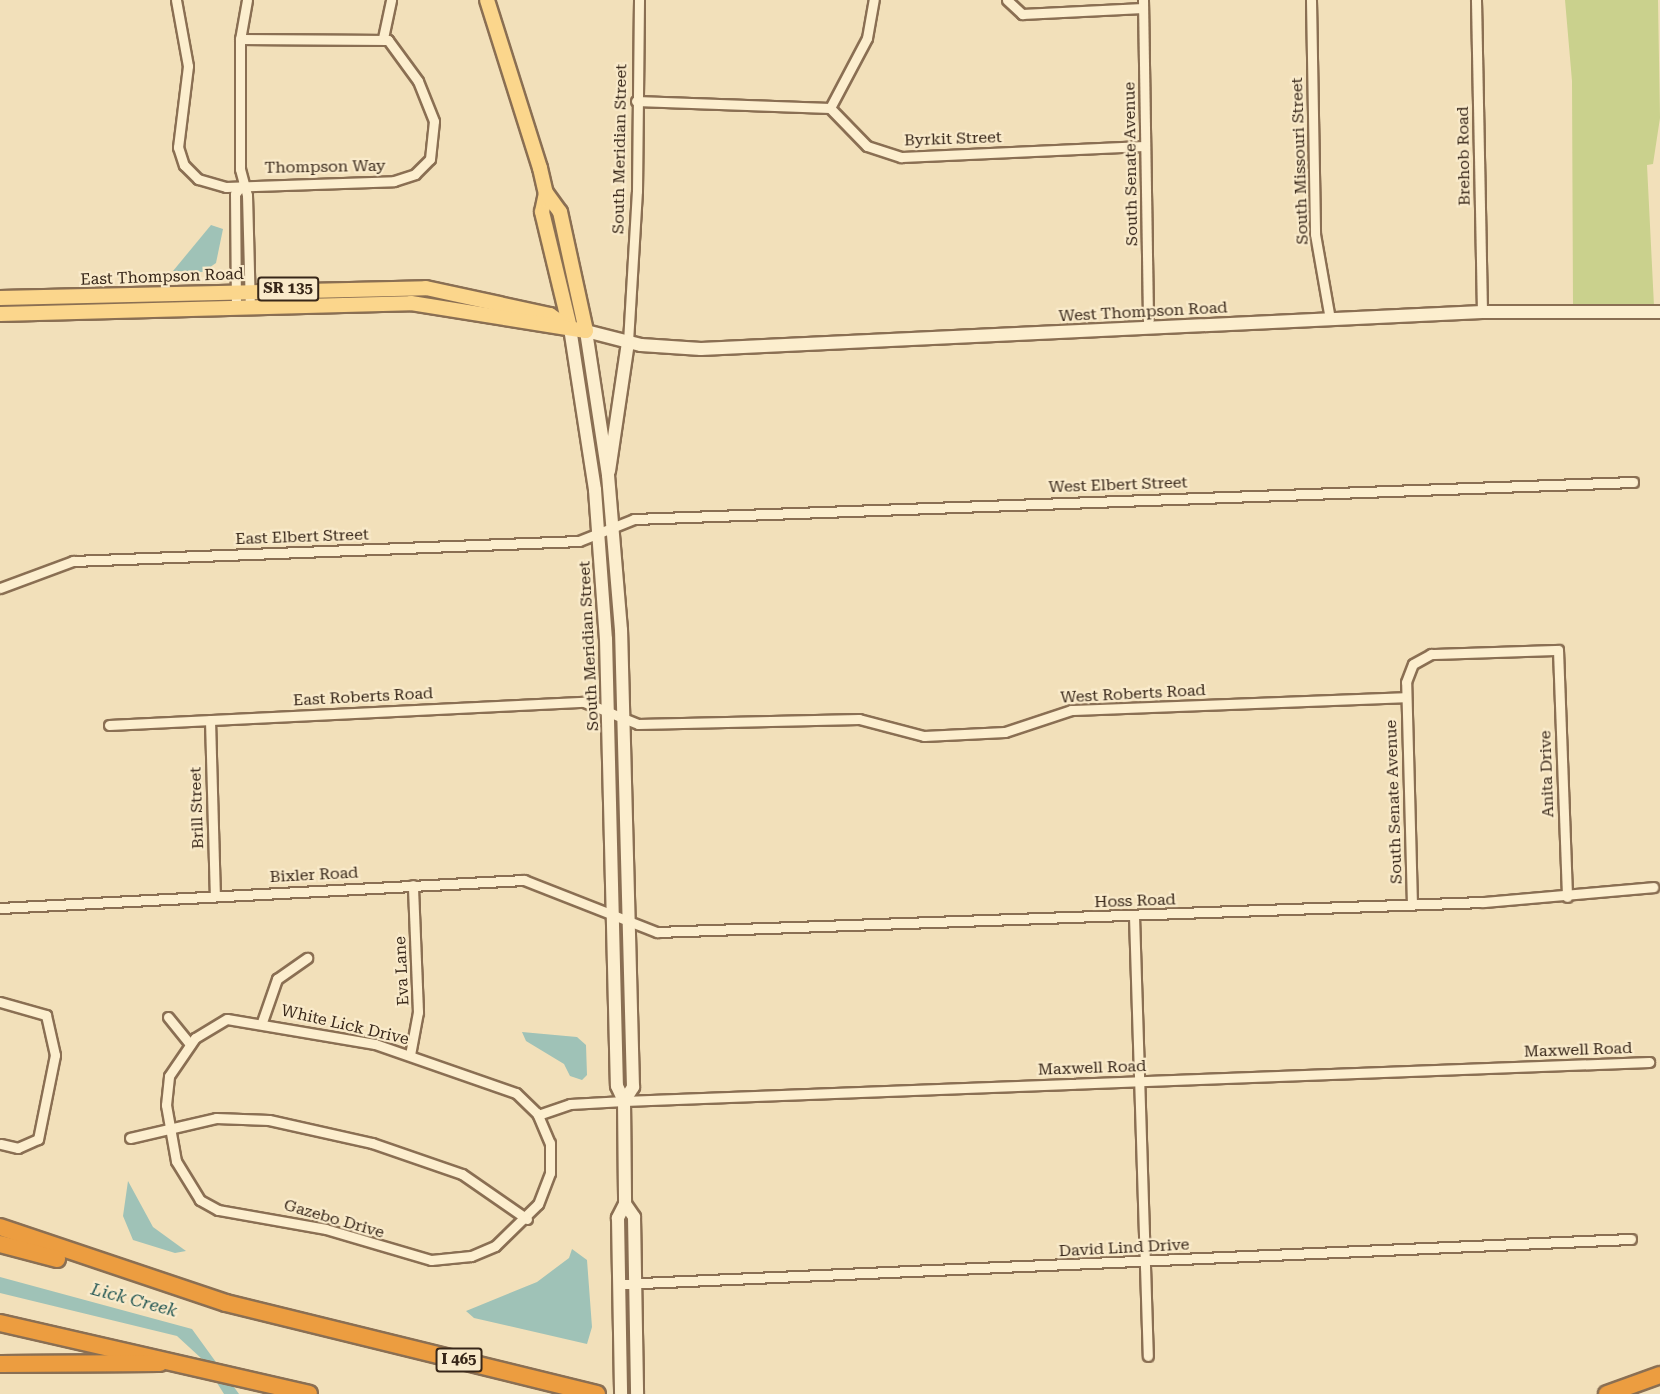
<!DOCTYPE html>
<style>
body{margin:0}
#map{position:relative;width:1660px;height:1394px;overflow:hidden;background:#f2e0ba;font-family:"Roboto Serif",serif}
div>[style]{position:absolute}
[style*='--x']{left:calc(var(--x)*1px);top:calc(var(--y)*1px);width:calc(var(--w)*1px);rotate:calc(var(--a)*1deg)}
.green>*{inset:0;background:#cad18d}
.water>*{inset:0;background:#9fc2b7}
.roads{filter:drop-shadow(2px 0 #8a6f53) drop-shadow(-2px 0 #8a6f53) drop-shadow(0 2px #8a6f53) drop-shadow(0 -2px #8a6f53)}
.street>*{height:9px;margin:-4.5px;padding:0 4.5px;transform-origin:4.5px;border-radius:4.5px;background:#fceece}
.secondary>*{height:12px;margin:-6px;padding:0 6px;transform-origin:6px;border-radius:6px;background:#fceece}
.primary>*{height:14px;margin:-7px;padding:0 7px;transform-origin:7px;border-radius:7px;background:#fbd68c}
.highway>*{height:16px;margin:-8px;padding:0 8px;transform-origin:8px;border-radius:8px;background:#ec9d40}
span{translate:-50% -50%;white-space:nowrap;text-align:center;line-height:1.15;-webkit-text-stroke:4.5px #f9eaca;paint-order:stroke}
.shield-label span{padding:2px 4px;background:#f9eaca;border:2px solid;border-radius:4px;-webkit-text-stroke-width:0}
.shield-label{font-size:15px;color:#382719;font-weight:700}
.street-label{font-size:16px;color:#382719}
.water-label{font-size:18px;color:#275955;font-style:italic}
</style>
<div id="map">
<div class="green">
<div style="clip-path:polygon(1565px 0,1658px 0,1660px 118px,1653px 164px,1647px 165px,1654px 306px,1573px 307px,1572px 81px)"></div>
</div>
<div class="water">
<div style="clip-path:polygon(211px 225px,223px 229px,216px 263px,203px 272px,173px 271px)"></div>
<div style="clip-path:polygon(522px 1032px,577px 1037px,586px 1045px,587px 1075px,582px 1080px,570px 1076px,564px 1064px,526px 1041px)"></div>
<div style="clip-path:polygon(128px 1181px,153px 1227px,186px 1251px,175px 1253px,133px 1240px,123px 1216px)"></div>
<div style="clip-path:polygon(572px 1249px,587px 1260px,592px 1327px,587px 1344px,474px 1318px,466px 1311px,537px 1282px,569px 1258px)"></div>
<div style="clip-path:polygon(0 1277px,192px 1329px,239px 1394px,224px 1394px,202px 1359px,177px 1336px,0 1293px)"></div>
</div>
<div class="roads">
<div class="street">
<div style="--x:176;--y:0;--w:67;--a:79.7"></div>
<div style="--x:188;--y:66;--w:82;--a:97"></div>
<div style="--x:178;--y:147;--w:19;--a:72"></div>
<div style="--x:184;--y:165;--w:20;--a:45"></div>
<div style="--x:198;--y:179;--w:29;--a:16"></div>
<div style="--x:226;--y:187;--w:168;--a:-2"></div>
<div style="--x:394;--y:181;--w:22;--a:-18"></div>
<div style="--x:415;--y:174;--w:21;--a:-45"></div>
<div style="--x:430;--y:159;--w:38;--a:-84"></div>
<div style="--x:434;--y:121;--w:43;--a:-111.8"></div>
<div style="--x:418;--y:81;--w:51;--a:-126.2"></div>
<div style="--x:388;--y:40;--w:148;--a:-179.6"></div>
<div style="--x:247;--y:0;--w:40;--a:100"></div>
<div style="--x:240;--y:39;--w:130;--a:90"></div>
<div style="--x:240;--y:169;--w:27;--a:75"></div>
<div style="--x:247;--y:195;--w:112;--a:88.5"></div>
<div style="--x:1007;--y:0;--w:21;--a:43"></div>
<div style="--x:1022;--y:14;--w:121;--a:-2.8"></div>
<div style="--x:1143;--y:0;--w:328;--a:89.1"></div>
<div style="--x:1311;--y:0;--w:234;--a:89"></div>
<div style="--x:1315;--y:234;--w:86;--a:80"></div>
<div style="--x:1476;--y:0;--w:312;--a:88.9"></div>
<div style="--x:383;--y:38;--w:39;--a:-78"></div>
<div style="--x:636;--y:101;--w:194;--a:2.1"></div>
<div style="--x:830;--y:108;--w:53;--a:45.8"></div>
<div style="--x:867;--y:146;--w:36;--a:18"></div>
<div style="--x:901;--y:157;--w:244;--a:-2.6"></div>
<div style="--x:830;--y:108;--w:79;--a:-62.1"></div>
<div style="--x:867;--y:38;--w:39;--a:-80"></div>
<div style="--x:236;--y:307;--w:113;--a:-90.5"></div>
<div style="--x:235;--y:194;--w:10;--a:-53"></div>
<div style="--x:628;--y:342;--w:151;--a:-86.6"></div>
<div style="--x:637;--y:191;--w:191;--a:-89.4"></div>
<div style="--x:0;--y:588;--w:78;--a:-20.3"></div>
<div style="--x:73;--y:561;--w:506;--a:-2.26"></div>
<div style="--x:579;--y:541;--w:59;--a:-21.8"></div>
<div style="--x:634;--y:519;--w:1000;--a:-2.12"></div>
<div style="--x:210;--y:720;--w:176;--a:88.4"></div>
<div style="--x:109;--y:725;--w:476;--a:-2.8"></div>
<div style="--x:584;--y:702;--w:58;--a:22.2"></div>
<div style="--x:638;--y:724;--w:221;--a:-1.3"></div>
<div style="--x:859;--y:719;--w:67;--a:14.7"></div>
<div style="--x:924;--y:736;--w:81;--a:-2.8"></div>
<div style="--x:1005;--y:732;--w:70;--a:-18.4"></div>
<div style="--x:1071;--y:710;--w:335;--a:-2.2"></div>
<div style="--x:1412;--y:905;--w:223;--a:-91.5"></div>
<div style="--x:1406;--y:682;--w:19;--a:-69"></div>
<div style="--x:1413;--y:664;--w:21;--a:-29"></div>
<div style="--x:1431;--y:654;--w:127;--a:-1.8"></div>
<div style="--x:1558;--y:650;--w:247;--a:87.9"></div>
<div style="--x:0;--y:908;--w:525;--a:-3.06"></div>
<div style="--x:524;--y:880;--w:143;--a:21.4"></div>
<div style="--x:657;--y:932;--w:827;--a:-2.08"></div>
<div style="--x:1483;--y:902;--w:171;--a:-5"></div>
<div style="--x:1134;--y:916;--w:440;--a:88.2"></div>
<div style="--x:0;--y:1002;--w:48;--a:15.8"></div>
<div style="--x:46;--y:1015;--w:41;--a:77.3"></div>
<div style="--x:55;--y:1055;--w:86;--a:101.4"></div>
<div style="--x:38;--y:1139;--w:22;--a:156"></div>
<div style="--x:18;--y:1148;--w:18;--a:-167"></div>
<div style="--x:168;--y:1017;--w:35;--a:51"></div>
<div style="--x:227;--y:1019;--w:150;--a:9.6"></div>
<div style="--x:375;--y:1044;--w:149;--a:19.2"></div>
<div style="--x:516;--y:1093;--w:29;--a:44"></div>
<div style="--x:537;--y:1113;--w:33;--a:67"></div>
<div style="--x:550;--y:1143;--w:30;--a:90"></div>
<div style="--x:550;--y:1173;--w:33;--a:111"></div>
<div style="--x:538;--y:1204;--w:60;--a:135.7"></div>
<div style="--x:495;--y:1246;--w:26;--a:157"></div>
<div style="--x:471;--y:1256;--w:40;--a:174.3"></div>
<div style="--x:431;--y:1260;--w:109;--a:-163.6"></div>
<div style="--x:326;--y:1229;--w:110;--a:-170"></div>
<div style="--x:218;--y:1210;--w:21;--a:-151"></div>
<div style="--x:200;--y:1200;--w:46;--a:-121.6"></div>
<div style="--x:176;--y:1161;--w:57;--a:-100.1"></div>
<div style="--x:166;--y:1105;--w:29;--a:-84"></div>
<div style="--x:169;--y:1076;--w:46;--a:-55.6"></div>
<div style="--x:195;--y:1038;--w:37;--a:-31"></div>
<div style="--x:262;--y:1022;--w:46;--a:-70.8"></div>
<div style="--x:277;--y:979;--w:37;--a:-35"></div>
<div style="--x:410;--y:1055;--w:44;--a:-79.5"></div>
<div style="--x:418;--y:1012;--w:127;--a:-92.3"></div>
<div style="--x:538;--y:1115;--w:34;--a:-19"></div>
<div style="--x:570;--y:1104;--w:54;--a:-3.2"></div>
<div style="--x:624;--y:1101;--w:1026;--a:-2.18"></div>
<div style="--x:130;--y:1138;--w:88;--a:-13.1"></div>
<div style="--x:216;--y:1118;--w:53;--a:2.2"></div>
<div style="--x:269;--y:1120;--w:106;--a:12.6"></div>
<div style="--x:372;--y:1143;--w:95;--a:19"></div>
<div style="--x:462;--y:1174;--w:79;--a:34.7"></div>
<div style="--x:619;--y:1284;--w:1013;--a:-2.55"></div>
</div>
<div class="secondary">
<div style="--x:570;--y:328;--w:164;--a:81.2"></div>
<div style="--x:595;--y:490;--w:149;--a:85.8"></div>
<div style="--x:606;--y:639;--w:447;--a:88.6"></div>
<div style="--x:617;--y:1086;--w:17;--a:65"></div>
<div style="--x:624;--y:1101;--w:103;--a:89.4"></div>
<div style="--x:625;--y:1204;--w:16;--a:117"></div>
<div style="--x:618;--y:1218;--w:176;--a:89"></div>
<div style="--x:609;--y:471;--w:130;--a:-81.6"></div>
<div style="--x:624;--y:1101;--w:17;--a:-57"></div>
<div style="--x:633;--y:1087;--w:457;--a:-91.5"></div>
<div style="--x:621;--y:630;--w:156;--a:-94.8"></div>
<div style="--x:608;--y:475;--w:146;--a:-98.7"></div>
<div style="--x:586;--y:331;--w:57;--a:14.3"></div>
<div style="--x:641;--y:345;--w:60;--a:3.8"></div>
<div style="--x:701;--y:349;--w:782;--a:-2.71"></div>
<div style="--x:1482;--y:312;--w:178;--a:0"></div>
<div style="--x:625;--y:1204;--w:16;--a:55"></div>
<div style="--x:634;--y:1217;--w:177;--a:89"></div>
</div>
<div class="primary">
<div style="--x:487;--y:0;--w:176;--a:72.5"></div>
<div style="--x:540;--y:168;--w:26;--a:77"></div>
<div style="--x:546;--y:193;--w:19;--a:102"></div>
<div style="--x:542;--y:212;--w:119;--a:76.4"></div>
<div style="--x:0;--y:298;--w:426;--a:-1.3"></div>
<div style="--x:426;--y:288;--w:127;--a:12.3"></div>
<div style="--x:550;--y:315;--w:22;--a:34"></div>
<div style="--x:0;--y:314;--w:411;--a:-1.5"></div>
<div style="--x:411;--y:303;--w:177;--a:9.1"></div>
<div style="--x:586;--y:331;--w:122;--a:-102.3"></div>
<div style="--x:560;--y:212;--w:24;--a:-126"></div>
</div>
<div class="highway">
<div style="--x:0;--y:1227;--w:238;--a:18.6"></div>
<div style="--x:226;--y:1303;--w:382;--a:13.8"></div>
<div style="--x:0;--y:1244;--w:59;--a:14.7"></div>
<div style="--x:0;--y:1323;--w:317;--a:12.9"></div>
<div style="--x:0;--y:1364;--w:160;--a:-0.4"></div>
<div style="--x:1607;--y:1394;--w:56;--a:-19.7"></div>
</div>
</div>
<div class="shield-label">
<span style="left:288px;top:289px">SR 135</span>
<span style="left:459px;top:1360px">I 465</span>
</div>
<div class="street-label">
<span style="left:953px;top:139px;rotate:-2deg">Byrkit Street</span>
<span style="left:620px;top:149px;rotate:-89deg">South Meridian Street</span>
<span style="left:1464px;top:156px;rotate:-91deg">Brehob Road</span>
<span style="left:1300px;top:161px;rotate:-92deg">South Missouri Street</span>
<span style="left:1131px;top:164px;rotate:-91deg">South Senate Avenue</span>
<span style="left:325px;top:167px;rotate:-1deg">Thompson Way</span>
<span style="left:162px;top:277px;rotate:-2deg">East Thompson Road</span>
<span style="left:1143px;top:312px;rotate:-3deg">West Thompson Road</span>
<span style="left:1118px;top:485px;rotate:-2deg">West Elbert Street</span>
<span style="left:302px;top:537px;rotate:-2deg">East Elbert Street</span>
<span style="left:589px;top:646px;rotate:-93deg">South Meridian Street</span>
<span style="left:1133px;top:694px;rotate:-3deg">West Roberts Road</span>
<span style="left:363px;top:697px;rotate:-3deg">East Roberts Road</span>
<span style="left:1547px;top:774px;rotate:-92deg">Anita Drive</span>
<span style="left:1394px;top:802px;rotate:-92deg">South Senate Avenue</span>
<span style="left:197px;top:808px;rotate:-92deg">Brill Street</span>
<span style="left:314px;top:875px;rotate:-3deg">Bixler Road</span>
<span style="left:1135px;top:901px;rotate:-2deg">Hoss Road</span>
<span style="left:402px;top:971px;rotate:-93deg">Eva Lane</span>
<span style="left:345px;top:1025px;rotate:13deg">White Lick Drive</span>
<span style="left:1578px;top:1050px;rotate:-2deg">Maxwell Road</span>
<span style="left:1092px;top:1068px;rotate:-2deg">Maxwell Road</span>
<span style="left:334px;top:1219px;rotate:16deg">Gazebo Drive</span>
<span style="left:1124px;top:1248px;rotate:-3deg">David Lind Drive</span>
</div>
<div class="water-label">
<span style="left:134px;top:1300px;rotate:15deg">Lick Creek</span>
</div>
</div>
